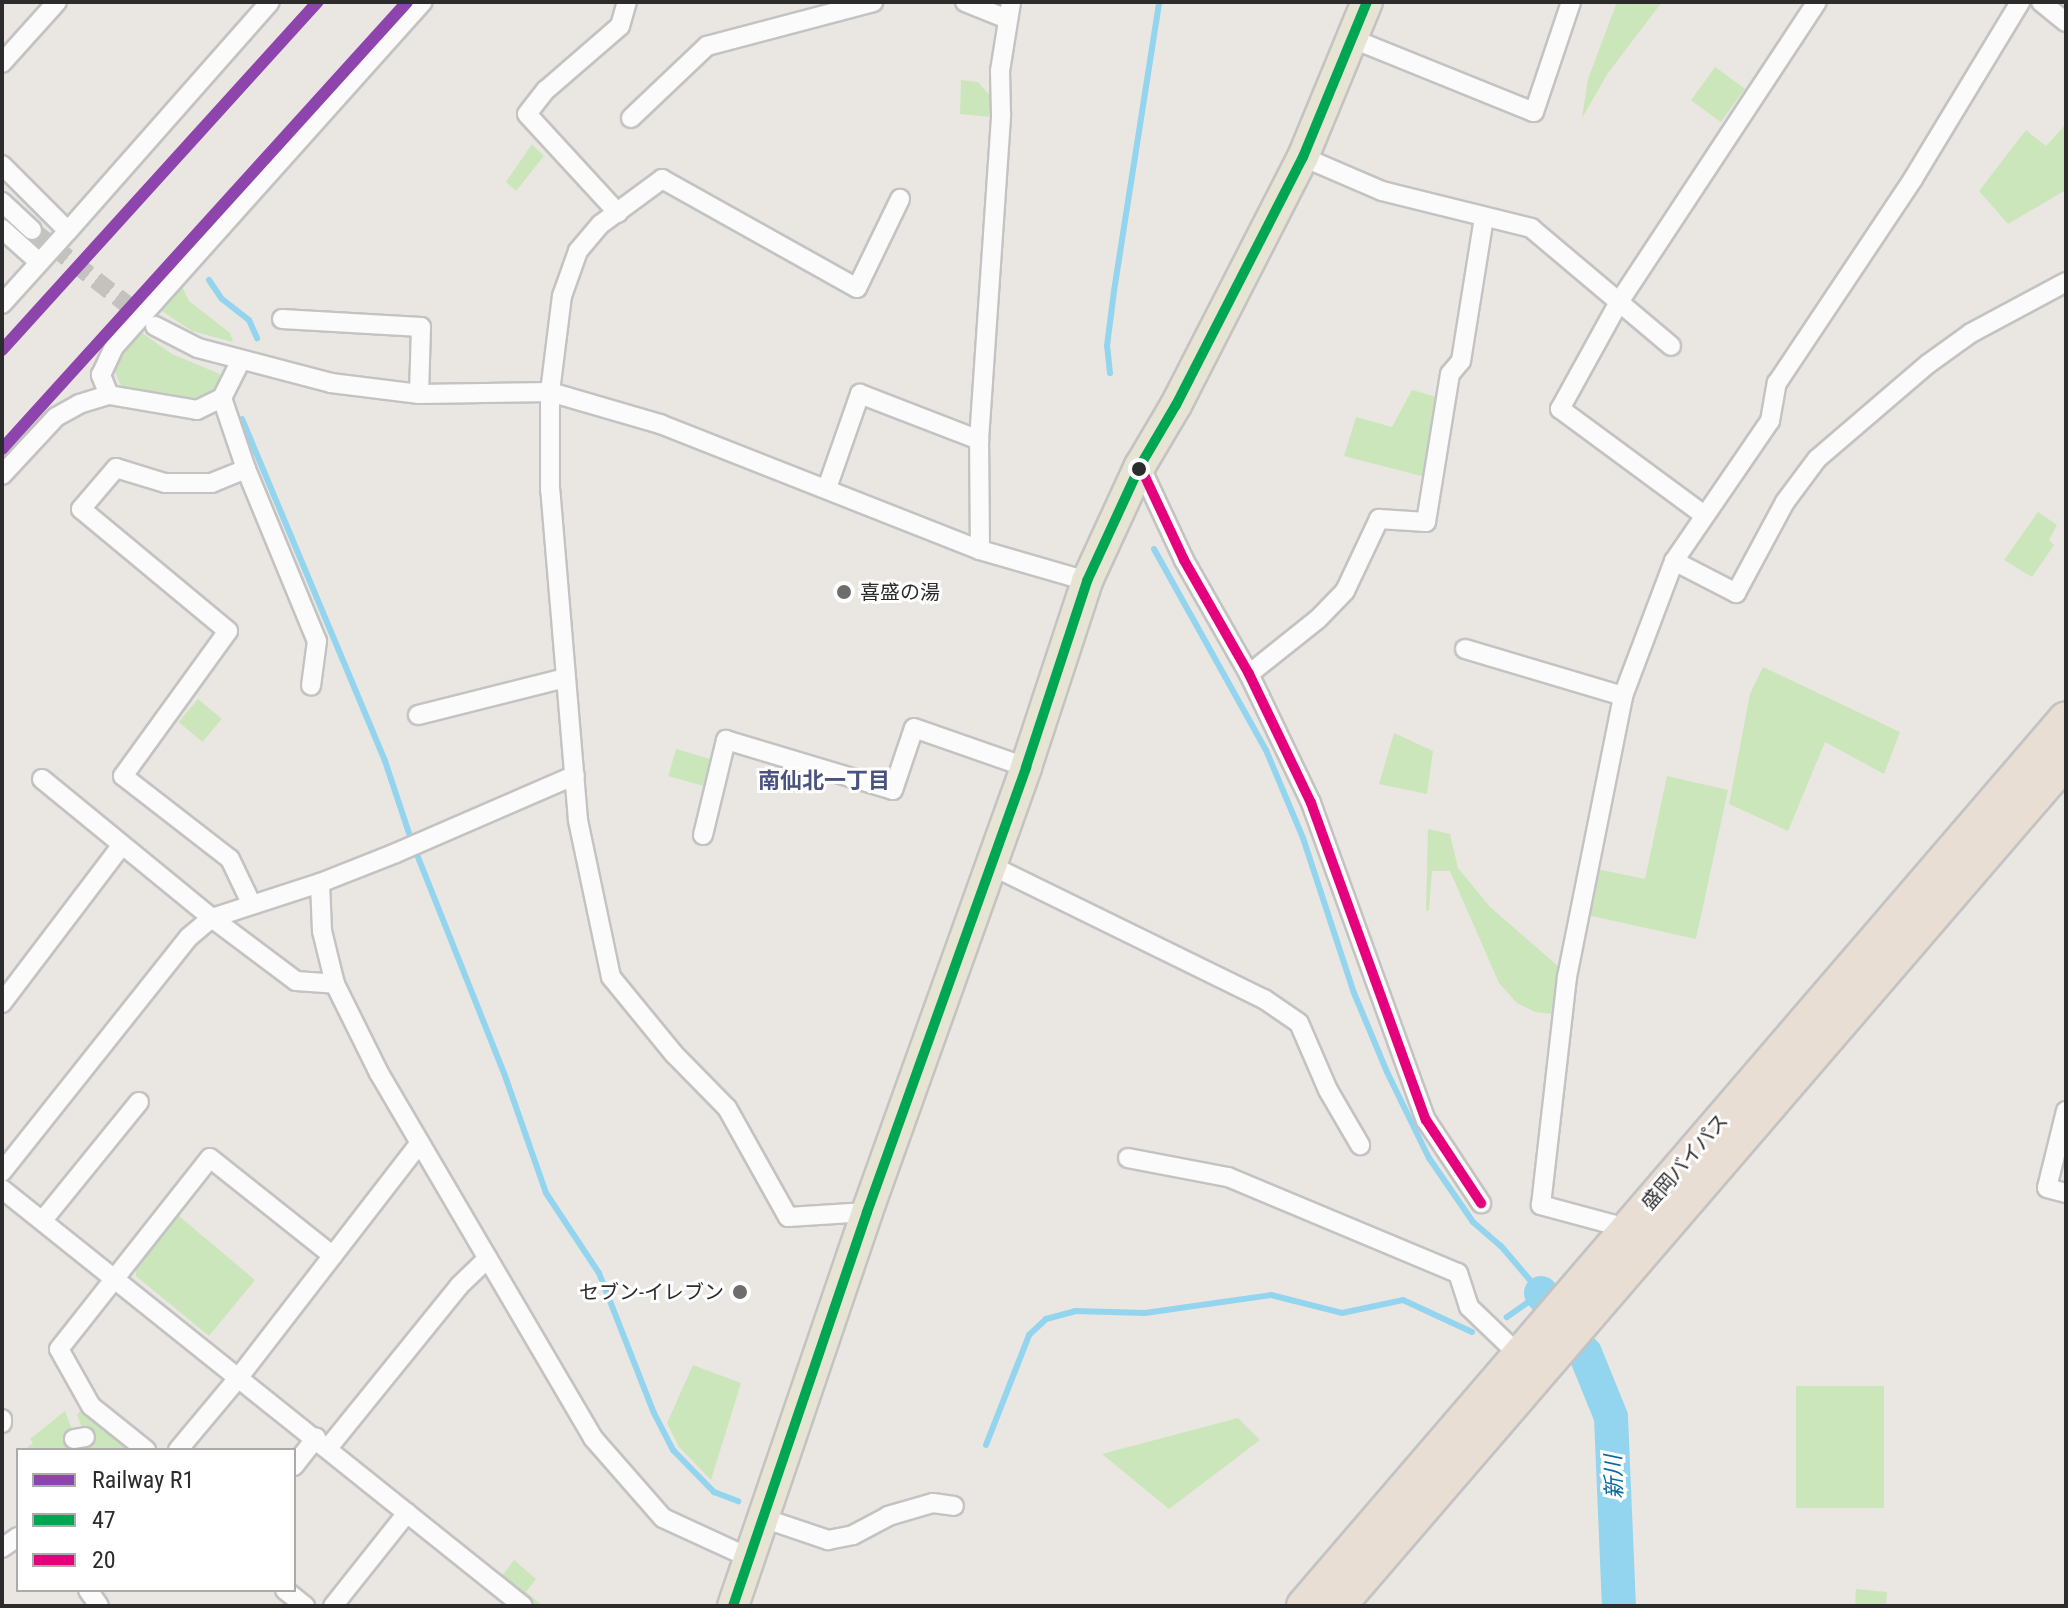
<!DOCTYPE html>
<meta charset="utf-8">
<style>
body{margin:0}
#map{position:relative;width:2068px;height:1608px;overflow:hidden;background:#eae7e2;font-family:"Roboto Condensed","Noto Sans JP",sans-serif}
div>[style]{position:absolute}
[style*='--x']{left:calc(var(--x)*1px);top:calc(var(--y)*1px);width:calc(var(--w)*1px);rotate:calc(var(--a)*1deg)}
.green>*{inset:0;background:#cbe6ba;transform-origin:0 0}
.stream>*{height:6px;margin:-3px;padding:0 3px;transform-origin:3px;border-radius:3px;background:#93d4ee}
.river>*{height:34px;margin:-17px;padding:0 17px;transform-origin:17px;border-radius:17px;background:#93d4ee}
.street-tunnel>*{height:18px;margin-top:-9px;transform-origin:0;background:repeating-linear-gradient(90deg,#c4c2be 0 18px,transparent 0 27px)}
.roads{filter:drop-shadow(2px 0 #c4c3c3) drop-shadow(-2px 0 #c4c3c3) drop-shadow(0 2px #c4c3c3) drop-shadow(0 -2px #c4c3c3)}
.street>*{height:18px;margin:-9px;padding:0 9px;transform-origin:9px;border-radius:9px;background:#fcfbfb}
.primary>*{height:30px;margin:-15px;padding:0 15px;transform-origin:15px;border-radius:15px;background:#e7e4d4}
.highway>*{height:34px;margin:-17px;padding:0 17px;transform-origin:17px;border-radius:17px;background:#e9ded4}
.bus-1>*{height:10px;margin:-5px;padding:0 5px;transform-origin:5px;border-radius:5px;background:#00a651}
.bus-2>*{height:10px;margin:-5px;padding:0 5px;transform-origin:5px;border-radius:5px;background:#e5007d}
.rail-1>*{height:12px;margin:-6px;padding:0 6px;transform-origin:6px;border-radius:6px;background:#8e44ad}
.dots>*{width:22px;height:22px;translate:-50% -50%;box-sizing:border-box;border:4px solid #fff;border-radius:50%}
span{translate:-50% -50%;white-space:nowrap;text-align:center;line-height:1.15;-webkit-text-stroke:6px #fff;paint-order:stroke}
.poi-label{font-size:20px;color:#2c2c2c}
.left{translate:0 -50%;text-align:left}
.right{translate:-100% -50%;text-align:right}
.street-label{font-size:20px;color:#2c2c2c}
.neighbourhood-label{font-size:22px;color:#4a527f;font-weight:700}
.water-label{font-size:22px;color:#0869a4;font-style:italic}
.frame{position:absolute;inset:0;border:4px solid #2c2c2c;pointer-events:none}
.legend{position:absolute;left:16px;top:1448px;width:280px;height:144px;box-sizing:border-box;background:#fff;border:2px solid #ababab;margin:0;padding:10px 14px;list-style:none;font-size:24px;color:#2c2c2c}
.legend li{display:flex;align-items:center;gap:16px;height:40px}
.legend b{width:40px;border:2px solid #ababab}
</style>
<div id="map">
<div class="green">
<div style="clip-path:polygon(1617px 2px,1662px 2px,1608px 73px,1582px 118px,1588px 79px)"></div>
<div style="left:1715px;top:67px;width:37px;height:41px;rotate:36deg"></div>
<div style="clip-path:polygon(961px 80px,978px 82px,993px 99px,992px 117px,960px 114px)"></div>
<div style="clip-path:polygon(2066px 124px,2066px 190px,2008px 224px,1979px 191px,2026px 130px,2046px 146px)"></div>
<div style="clip-path:polygon(532px 144px,544px 156px,516px 191px,506px 182px)"></div>
<div style="clip-path:polygon(181px 284px,189px 301px,230px 333px,233px 342px,192px 331px,159px 309px)"></div>
<div style="clip-path:polygon(138px 330px,172px 354px,220px 374px,219px 383px,208px 395px,193px 400px,122px 388px,115px 372px,122px 350px)"></div>
<div style="clip-path:polygon(1412px 390px,1440px 398px,1425px 477px,1344px 456px,1356px 417px,1392px 427px)"></div>
<div style="clip-path:polygon(2038px 512px,2057px 525px,2049px 540px,2054px 545px,2032px 577px,2004px 560px)"></div>
<div style="clip-path:polygon(1763px 667px,1900px 732px,1884px 774px,1825px 742px,1788px 831px,1729px 804px,1750px 694px)"></div>
<div style="left:198px;top:699px;width:31px;height:30px;rotate:40deg"></div>
<div style="clip-path:polygon(1394px 733px,1433px 751px,1427px 794px,1379px 784px)"></div>
<div style="left:676px;top:749px;width:36px;height:28px;rotate:16deg"></div>
<div style="clip-path:polygon(1667px 776px,1728px 790px,1696px 939px,1587px 915px,1597px 869px,1645px 879px)"></div>
<div style="clip-path:polygon(1428px 829px,1450px 834px,1458px 868px,1490px 907px,1559px 967px,1553px 1014px,1535px 1012px,1517px 1003px,1499px 983px,1450px 871px,1432px 871px,1429px 910px,1426px 911px)"></div>
<div style="clip-path:polygon(179px 1216px,255px 1280px,209px 1336px,136px 1276px,136px 1268px)"></div>
<div style="clip-path:polygon(693px 1365px,741px 1383px,711px 1480px,679px 1447px,667px 1423px)"></div>
<div style="left:1796px;top:1386px;width:88px;height:122px"></div>
<div style="clip-path:polygon(65px 1411px,80px 1450px,24px 1450px,33px 1443px,30px 1439px)"></div>
<div style="clip-path:polygon(80px 1411px,128px 1450px,91px 1450px,77px 1415px)"></div>
<div style="clip-path:polygon(1238px 1418px,1260px 1440px,1169px 1509px,1102px 1454px)"></div>
<div style="clip-path:polygon(514px 1560px,536px 1579px,526px 1592px,543px 1606px,536px 1606px,501px 1577px)"></div>
<div style="clip-path:polygon(1856px 1589px,1887px 1592px,1886px 1606px,1855px 1606px)"></div>
</div>
<div class="stream">
<div style="--x:209;--y:280;--w:23;--a:56"></div>
<div style="--x:222;--y:299;--w:34;--a:38"></div>
<div style="--x:249;--y:320;--w:20;--a:66"></div>
<div style="--x:1110;--y:373;--w:27;--a:-96"></div>
<div style="--x:1107;--y:346;--w:55;--a:-82.7"></div>
<div style="--x:1114;--y:291;--w:292;--a:-81.1"></div>
<div style="--x:242;--y:419;--w:371;--a:67.3"></div>
<div style="--x:385;--y:761;--w:85;--a:71.6"></div>
<div style="--x:412;--y:842;--w:249;--a:68.3"></div>
<div style="--x:504;--y:1073;--w:127;--a:70.7"></div>
<div style="--x:546;--y:1193;--w:96;--a:56.5"></div>
<div style="--x:599;--y:1273;--w:150;--a:68.6"></div>
<div style="--x:654;--y:1413;--w:42;--a:62.8"></div>
<div style="--x:673;--y:1450;--w:59;--a:45.7"></div>
<div style="--x:714;--y:1492;--w:26;--a:21"></div>
<div style="--x:1154;--y:549;--w:230;--a:60.9"></div>
<div style="--x:1266;--y:750;--w:95;--a:67.2"></div>
<div style="--x:1303;--y:838;--w:163;--a:71.8"></div>
<div style="--x:1354;--y:993;--w:86;--a:67.3"></div>
<div style="--x:1387;--y:1072;--w:96;--a:64"></div>
<div style="--x:1429;--y:1158;--w:78;--a:55.5"></div>
<div style="--x:1473;--y:1222;--w:37;--a:41"></div>
<div style="--x:1501;--y:1246;--w:62;--a:49.6"></div>
<div style="--x:1541;--y:1293;--w:42;--a:144.8"></div>
<div style="--x:986;--y:1445;--w:118;--a:-68.6"></div>
<div style="--x:1029;--y:1335;--w:23;--a:-43"></div>
<div style="--x:1046;--y:1319;--w:30;--a:-15"></div>
<div style="--x:1075;--y:1311;--w:70;--a:1.6"></div>
<div style="--x:1145;--y:1313;--w:127;--a:-8.1"></div>
<div style="--x:1271;--y:1295;--w:73;--a:14.2"></div>
<div style="--x:1342;--y:1313;--w:62;--a:-12"></div>
<div style="--x:1403;--y:1300;--w:76;--a:24.9"></div>
</div>
<div class="river">
<div style="--x:1541;--y:1293;--w:5;--a:53"></div>
<div style="--x:1585;--y:1353;--w:69;--a:67.9"></div>
<div style="--x:1611;--y:1417;--w:189;--a:87.6"></div>
</div>
<div class="street-tunnel">
<div style="--x:32;--y:230;--w:152;--a:38.1"></div>
</div>
<div class="roads">
<div class="street">
<div style="--x:965;--y:2;--w:45;--a:22"></div>
<div style="--x:2041;--y:2;--w:32;--a:39"></div>
<div style="--x:1353;--y:39;--w:195;--a:22"></div>
<div style="--x:1534;--y:112;--w:116;--a:-71.4"></div>
<div style="--x:2;--y:63;--w:82;--a:-48"></div>
<div style="--x:631;--y:118;--w:105;--a:-43.5"></div>
<div style="--x:707;--y:46;--w:172;--a:-14.8"></div>
<div style="--x:1303;--y:157;--w:86;--a:23.3"></div>
<div style="--x:1382;--y:191;--w:154;--a:13.9"></div>
<div style="--x:1531;--y:228;--w:183;--a:40.1"></div>
<div style="--x:2;--y:165;--w:93;--a:45"></div>
<div style="--x:68;--y:231;--w:305;--a:-48.6"></div>
<div style="--x:2;--y:202;--w:41;--a:43"></div>
<div style="--x:618;--y:213;--w:134;--a:-132.6"></div>
<div style="--x:527;--y:114;--w:31;--a:-52"></div>
<div style="--x:546;--y:90;--w:98;--a:-40.9"></div>
<div style="--x:620;--y:26;--w:25;--a:-74"></div>
<div style="--x:2;--y:229;--w:50;--a:41.7"></div>
<div style="--x:2;--y:304;--w:98;--a:-47.9"></div>
<div style="--x:282;--y:319;--w:139;--a:3.3"></div>
<div style="--x:421;--y:327;--w:67;--a:91.7"></div>
<div style="--x:155;--y:326;--w:48;--a:27.1"></div>
<div style="--x:198;--y:348;--w:138;--a:14.7"></div>
<div style="--x:331;--y:383;--w:89;--a:7.1"></div>
<div style="--x:419;--y:394;--w:131;--a:-0.9"></div>
<div style="--x:550;--y:392;--w:115;--a:16.2"></div>
<div style="--x:660;--y:424;--w:344;--a:21.5"></div>
<div style="--x:980;--y:550;--w:111;--a:16.2"></div>
<div style="--x:109;--y:395;--w:22;--a:-112"></div>
<div style="--x:101;--y:375;--w:31;--a:-65"></div>
<div style="--x:114;--y:347;--w:463;--a:-48.2"></div>
<div style="--x:222;--y:398;--w:75;--a:71.3"></div>
<div style="--x:246;--y:469;--w:186;--a:67.6"></div>
<div style="--x:317;--y:641;--w:45;--a:97.6"></div>
<div style="--x:1140;--y:466;--w:104;--a:64.9"></div>
<div style="--x:1184;--y:560;--w:131;--a:60.3"></div>
<div style="--x:1249;--y:674;--w:143;--a:64.3"></div>
<div style="--x:1311;--y:803;--w:337;--a:70.1"></div>
<div style="--x:1426;--y:1120;--w:100;--a:56.5"></div>
<div style="--x:246;--y:469;--w:37;--a:158"></div>
<div style="--x:212;--y:483;--w:47;--a:180"></div>
<div style="--x:165;--y:483;--w:51;--a:-163"></div>
<div style="--x:116;--y:468;--w:54;--a:130.5"></div>
<div style="--x:81;--y:509;--w:191;--a:39.7"></div>
<div style="--x:228;--y:631;--w:179;--a:125.9"></div>
<div style="--x:123;--y:776;--w:135;--a:37.8"></div>
<div style="--x:230;--y:859;--w:49;--a:64.5"></div>
<div style="--x:2;--y:475;--w:79;--a:-47"></div>
<div style="--x:56;--y:417;--w:26;--a:-29"></div>
<div style="--x:79;--y:404;--w:31;--a:-17"></div>
<div style="--x:109;--y:395;--w:89;--a:9.7"></div>
<div style="--x:197;--y:410;--w:28;--a:-26"></div>
<div style="--x:222;--y:398;--w:42;--a:-63.4"></div>
<div style="--x:827;--y:488;--w:100;--a:-70.7"></div>
<div style="--x:860;--y:394;--w:128;--a:21.1"></div>
<div style="--x:1704;--y:515;--w:179;--a:-143.6"></div>
<div style="--x:1560;--y:409;--w:122;--a:-61.1"></div>
<div style="--x:1619;--y:302;--w:359;--a:-56.6"></div>
<div style="--x:980;--y:550;--w:110;--a:-90.5"></div>
<div style="--x:979;--y:440;--w:327;--a:-86.1"></div>
<div style="--x:1001;--y:114;--w:43;--a:-91.3"></div>
<div style="--x:1000;--y:71;--w:70;--a:-80.9"></div>
<div style="--x:1674;--y:561;--w:70;--a:27.3"></div>
<div style="--x:1736;--y:593;--w:103;--a:-61.7"></div>
<div style="--x:1785;--y:502;--w:54;--a:-53.3"></div>
<div style="--x:1817;--y:459;--w:146;--a:-40.6"></div>
<div style="--x:1928;--y:364;--w:53;--a:-35.8"></div>
<div style="--x:1971;--y:333;--w:108;--a:-28.2"></div>
<div style="--x:1465;--y:649;--w:165;--a:16.6"></div>
<div style="--x:1249;--y:674;--w:88;--a:-38.6"></div>
<div style="--x:1318;--y:619;--w:39;--a:-46"></div>
<div style="--x:1345;--y:591;--w:80;--a:-64.7"></div>
<div style="--x:1379;--y:519;--w:47;--a:3.7"></div>
<div style="--x:1426;--y:522;--w:150;--a:-80.8"></div>
<div style="--x:1450;--y:374;--w:17;--a:-50"></div>
<div style="--x:1461;--y:361;--w:145;--a:-80.9"></div>
<div style="--x:418;--y:715;--w:152;--a:-14.1"></div>
<div style="--x:42;--y:779;--w:220;--a:39.3"></div>
<div style="--x:212;--y:918;--w:105;--a:36.9"></div>
<div style="--x:296;--y:981;--w:39;--a:4"></div>
<div style="--x:703;--y:835;--w:98;--a:-76.4"></div>
<div style="--x:726;--y:740;--w:174;--a:16.7"></div>
<div style="--x:893;--y:790;--w:65;--a:-71.3"></div>
<div style="--x:914;--y:728;--w:119;--a:19.2"></div>
<div style="--x:990;--y:865;--w:305;--a:26.1"></div>
<div style="--x:1264;--y:999;--w:42;--a:34.4"></div>
<div style="--x:1299;--y:1023;--w:73;--a:66.6"></div>
<div style="--x:1328;--y:1090;--w:64;--a:59.8"></div>
<div style="--x:320;--y:883;--w:48;--a:87.6"></div>
<div style="--x:322;--y:931;--w:55;--a:76.2"></div>
<div style="--x:335;--y:984;--w:99;--a:63.7"></div>
<div style="--x:379;--y:1073;--w:423;--a:59.6"></div>
<div style="--x:593;--y:1438;--w:106;--a:48.8"></div>
<div style="--x:663;--y:1518;--w:96;--a:24.7"></div>
<div style="--x:2;--y:1003;--w:198;--a:-52.8"></div>
<div style="--x:2066;--y:1111;--w:79;--a:103.9"></div>
<div style="--x:2047;--y:1188;--w:20;--a:15"></div>
<div style="--x:1128;--y:1158;--w:102;--a:10.8"></div>
<div style="--x:1228;--y:1177;--w:249;--a:22.7"></div>
<div style="--x:1458;--y:1273;--w:36;--a:72"></div>
<div style="--x:1469;--y:1307;--w:69;--a:43.8"></div>
<div style="--x:2;--y:1172;--w:300;--a:-51.5"></div>
<div style="--x:189;--y:937;--w:30;--a:-40"></div>
<div style="--x:212;--y:918;--w:114;--a:-18"></div>
<div style="--x:320;--y:883;--w:82;--a:-21.5"></div>
<div style="--x:396;--y:853;--w:195;--a:-23.5"></div>
<div style="--x:2;--y:1189;--w:667;--a:38.67"></div>
<div style="--x:867;--y:1212;--w:79;--a:176.4"></div>
<div style="--x:788;--y:1217;--w:125;--a:-119.2"></div>
<div style="--x:727;--y:1108;--w:76;--a:-134.5"></div>
<div style="--x:674;--y:1054;--w:99;--a:-129.3"></div>
<div style="--x:611;--y:977;--w:160;--a:-101.9"></div>
<div style="--x:578;--y:820;--w:331;--a:-94.8"></div>
<div style="--x:550;--y:490;--w:98;--a:-90"></div>
<div style="--x:550;--y:392;--w:97;--a:-82.9"></div>
<div style="--x:562;--y:296;--w:48;--a:-70.4"></div>
<div style="--x:578;--y:251;--w:35;--a:-50"></div>
<div style="--x:601;--y:224;--w:76;--a:-36.4"></div>
<div style="--x:662;--y:179;--w:223;--a:29.2"></div>
<div style="--x:857;--y:288;--w:99;--a:-64.2"></div>
<div style="--x:43;--y:1220;--w:152;--a:-50.9"></div>
<div style="--x:1625;--y:1233;--w:13;--a:-141"></div>
<div style="--x:1615;--y:1225;--w:77;--a:-164.9"></div>
<div style="--x:1541;--y:1205;--w:229;--a:-83.5"></div>
<div style="--x:1567;--y:977;--w:287;--a:-78.7"></div>
<div style="--x:1623;--y:696;--w:144;--a:-69.3"></div>
<div style="--x:1674;--y:561;--w:170;--a:-55.6"></div>
<div style="--x:1770;--y:421;--w:39;--a:-80"></div>
<div style="--x:1777;--y:383;--w:245;--a:-56.3"></div>
<div style="--x:1913;--y:179;--w:207;--a:-58.8"></div>
<div style="--x:2;--y:1419;--w:4;--a:90"></div>
<div style="--x:74;--y:1439;--w:11;--a:-10"></div>
<div style="--x:328;--y:1448;--w:208;--a:-51"></div>
<div style="--x:459;--y:1286;--w:40;--a:-44"></div>
<div style="--x:146;--y:1450;--w:70;--a:-141.3"></div>
<div style="--x:91;--y:1406;--w:65;--a:-119.3"></div>
<div style="--x:59;--y:1349;--w:243;--a:-51.7"></div>
<div style="--x:210;--y:1158;--w:157;--a:38.5"></div>
<div style="--x:178;--y:1450;--w:95;--a:-50.1"></div>
<div style="--x:239;--y:1377;--w:296;--a:-52.3"></div>
<div style="--x:294;--y:1466;--w:36;--a:-52"></div>
<div style="--x:763;--y:1518;--w:69;--a:18.7"></div>
<div style="--x:828;--y:1540;--w:25;--a:-11"></div>
<div style="--x:853;--y:1535;--w:40;--a:-28"></div>
<div style="--x:888;--y:1516;--w:47;--a:-16.1"></div>
<div style="--x:933;--y:1503;--w:21;--a:8"></div>
<div style="--x:2;--y:1548;--w:19;--a:-35"></div>
<div style="--x:88;--y:1590;--w:19;--a:55"></div>
<div style="--x:285;--y:1590;--w:26;--a:39"></div>
<div style="--x:333;--y:1606;--w:119;--a:-51.5"></div>
</div>
<div class="primary">
<div style="--x:733;--y:1606;--w:416;--a:-71.2"></div>
<div style="--x:867;--y:1212;--w:473;--a:-70.3"></div>
<div style="--x:1026;--y:767;--w:196;--a:-71.8"></div>
<div style="--x:1087;--y:581;--w:127;--a:-65.3"></div>
<div style="--x:1140;--y:466;--w:71;--a:-59.5"></div>
<div style="--x:1176;--y:405;--w:279;--a:-62.9"></div>
<div style="--x:1303;--y:157;--w:168;--a:-67.6"></div>
</div>
<div class="highway">
<div style="--x:1304;--y:1606;--w:1169;--a:-49.33"></div>
<div style="--x:1338;--y:1606;--w:1116;--a:-49.29"></div>
</div>
</div>
<div class="bus-1">
<div style="--x:733;--y:1606;--w:416;--a:-71.2"></div>
<div style="--x:867;--y:1212;--w:473;--a:-70.3"></div>
<div style="--x:1026;--y:767;--w:196;--a:-71.8"></div>
<div style="--x:1087;--y:581;--w:127;--a:-65.3"></div>
<div style="--x:1140;--y:466;--w:71;--a:-59.5"></div>
<div style="--x:1176;--y:405;--w:279;--a:-62.9"></div>
<div style="--x:1303;--y:157;--w:168;--a:-67.6"></div>
</div>
<div class="bus-2">
<div style="--x:1140;--y:466;--w:104;--a:64.9"></div>
<div style="--x:1184;--y:560;--w:131;--a:60.3"></div>
<div style="--x:1249;--y:674;--w:143;--a:64.3"></div>
<div style="--x:1311;--y:803;--w:337;--a:70.1"></div>
<div style="--x:1426;--y:1120;--w:100;--a:56.5"></div>
</div>
<div class="rail-1">
<div style="--x:2;--y:350;--w:470;--a:-47.8"></div>
<div style="--x:2;--y:449;--w:603;--a:-47.82"></div>
</div>
<div class="dots">
<div style="left:1139px;top:469px;background:#2c2c2c"></div>
<div style="left:844px;top:592px;background:#6e6d6c"></div>
<div style="left:740px;top:1292px;background:#6e6d6c"></div>
</div>
<div class="poi-label">
<span class="left" style="left:860px;top:592px">喜盛の湯</span>
<span class="right" style="left:724px;top:1292px">セブン-イレブン</span>
</div>
<div class="street-label">
<span style="left:1685px;top:1162px;rotate:-49deg">盛岡バイパス</span>
</div>
<div class="neighbourhood-label">
<span style="left:824px;top:781px">南仙北一丁目</span>
</div>
<div class="water-label">
<span style="left:1614px;top:1477px;rotate:-92deg">新川</span>
</div>
<div class="frame"></div>
<ul class="legend">
<li><b style="height:10px;background:#8e44ad"></b>Railway R1</li>
<li><b style="height:10px;background:#00a651"></b>47</li>
<li><b style="height:10px;background:#e5007d"></b>20</li>
</ul>
</div>
